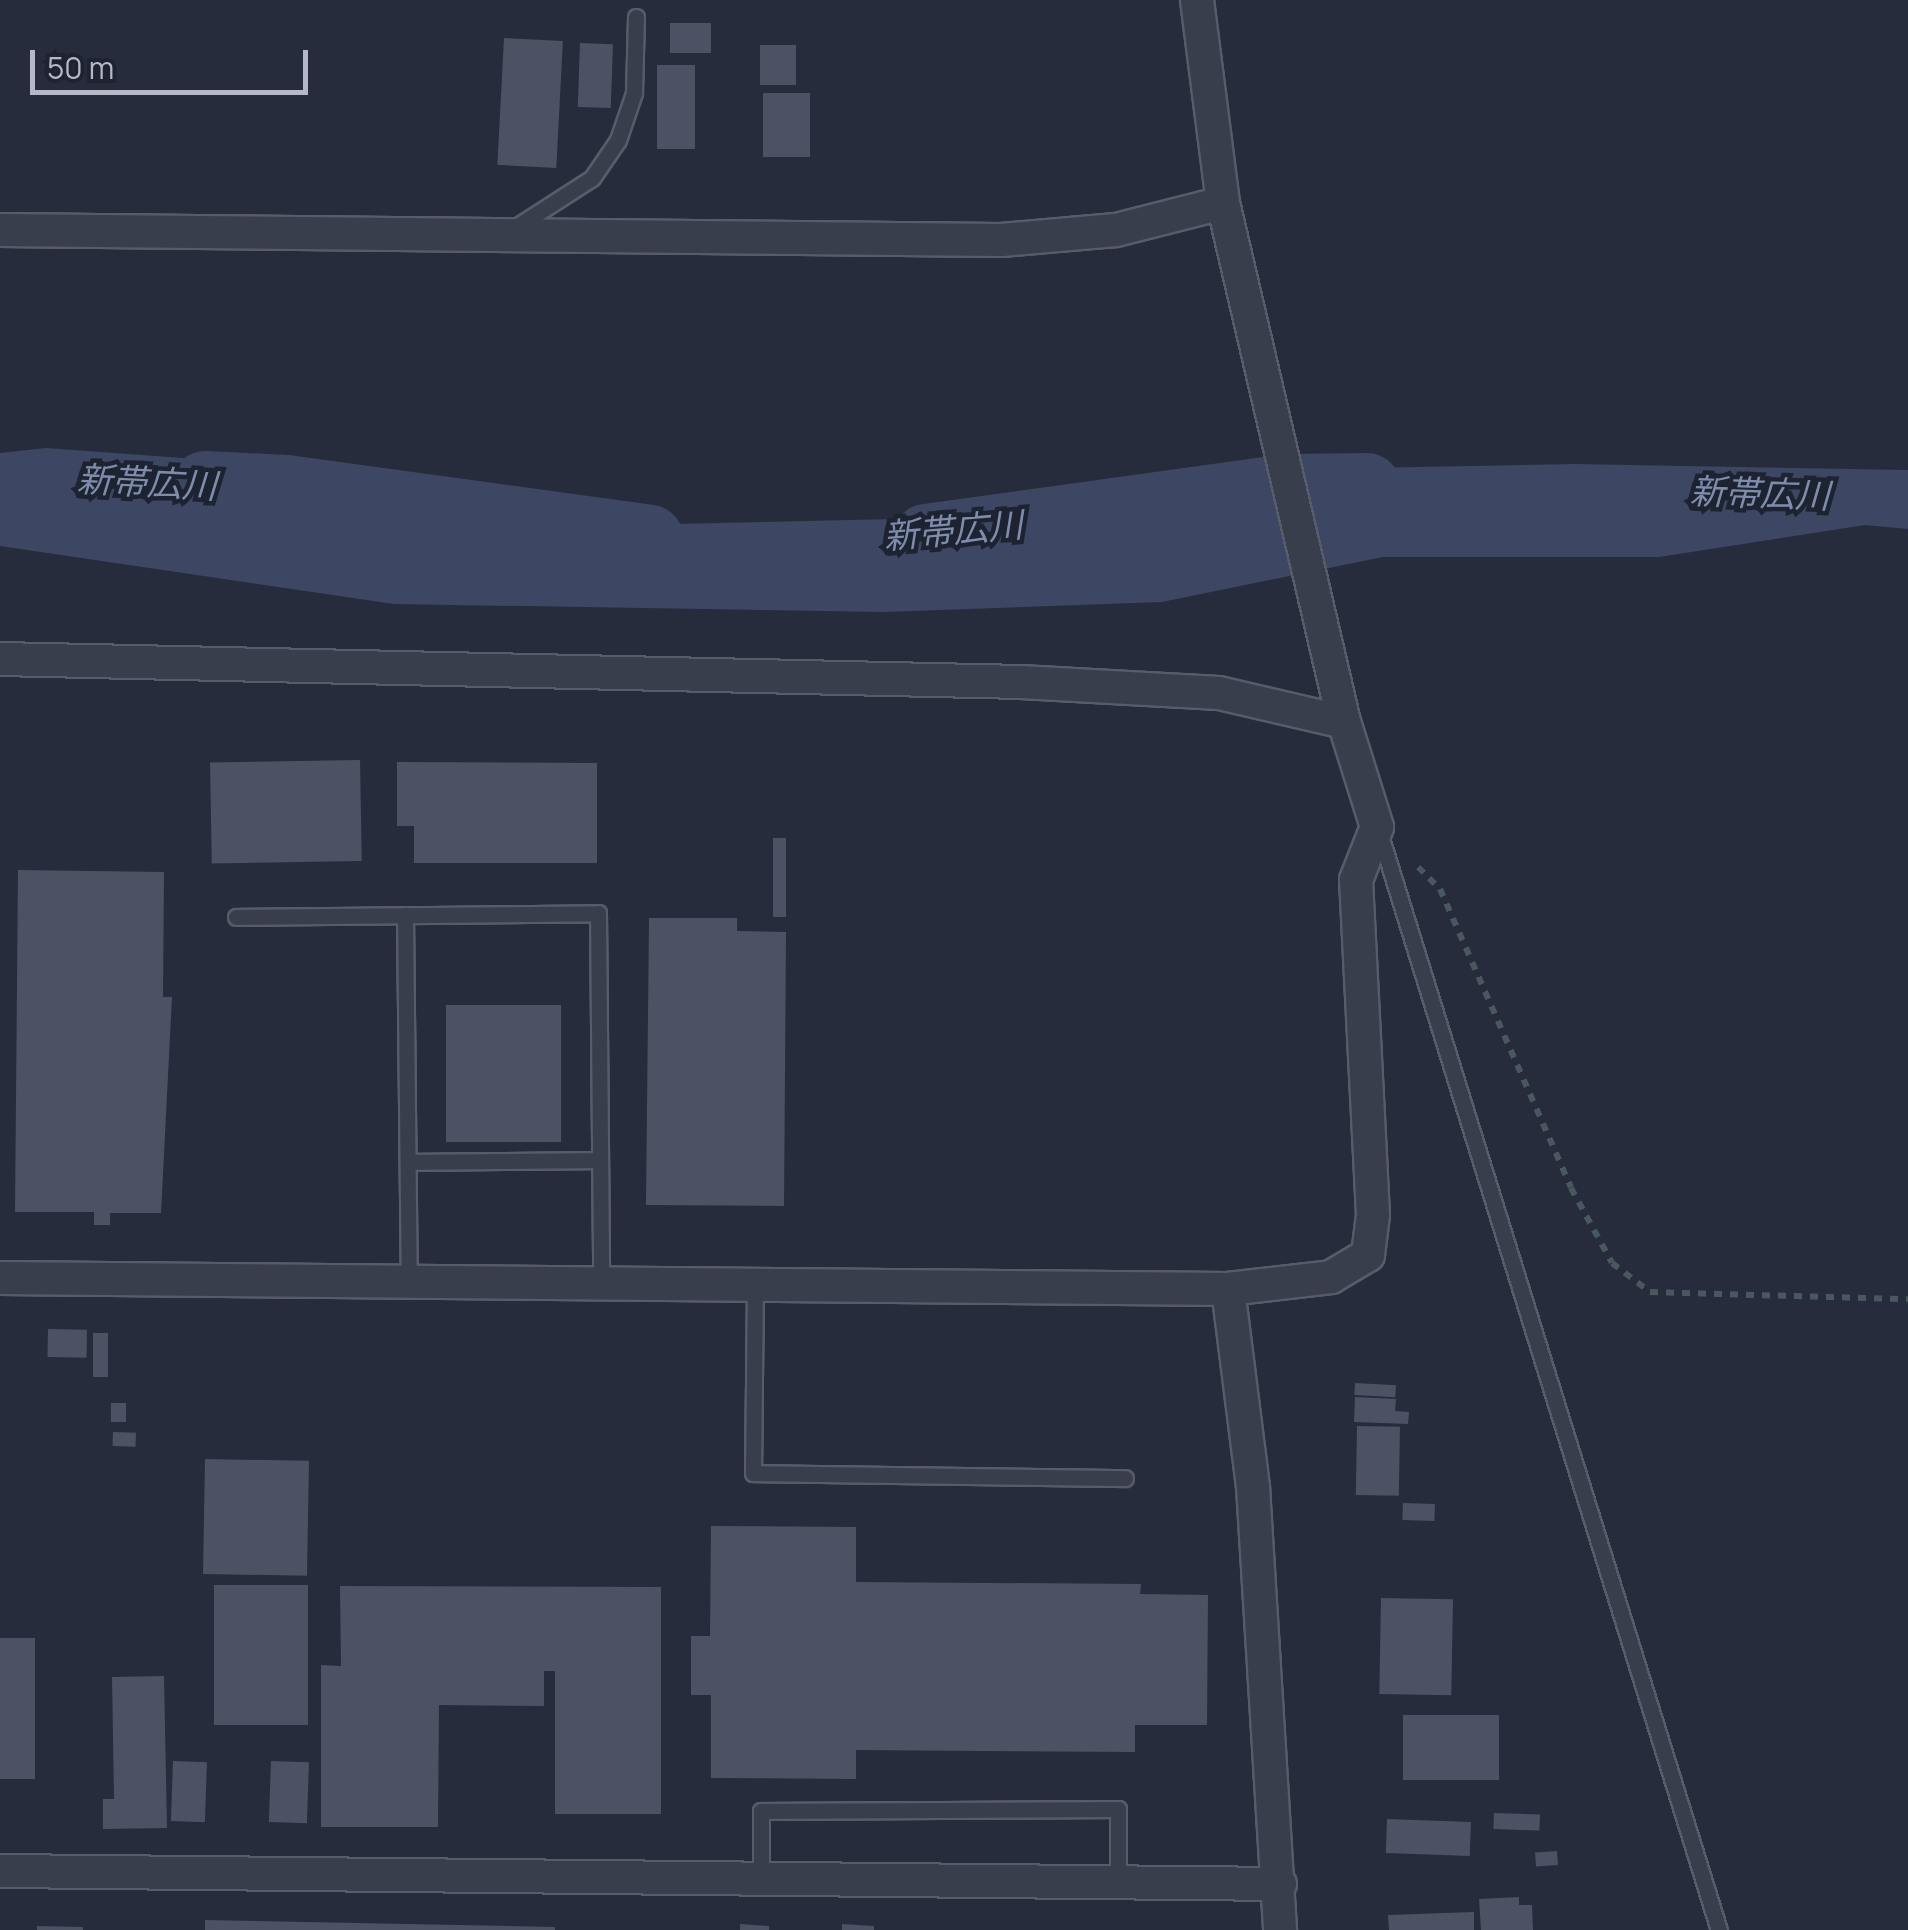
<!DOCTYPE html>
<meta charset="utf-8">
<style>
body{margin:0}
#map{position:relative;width:1908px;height:1930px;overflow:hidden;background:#262c3b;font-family:Manrope,"Noto Sans JP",sans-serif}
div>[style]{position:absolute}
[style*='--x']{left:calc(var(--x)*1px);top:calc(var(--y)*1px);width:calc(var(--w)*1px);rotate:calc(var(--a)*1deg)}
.water>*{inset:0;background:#3d4763}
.river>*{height:68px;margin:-34px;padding:0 34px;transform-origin:34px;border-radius:34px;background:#3d4763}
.building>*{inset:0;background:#4c5264;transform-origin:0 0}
.path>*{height:6px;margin-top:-3px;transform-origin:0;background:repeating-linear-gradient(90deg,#49585e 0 8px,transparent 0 16px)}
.roads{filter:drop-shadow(2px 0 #575c6a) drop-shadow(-2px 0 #575c6a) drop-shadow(0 2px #575c6a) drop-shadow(0 -2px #575c6a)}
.lane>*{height:15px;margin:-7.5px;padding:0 7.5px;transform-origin:7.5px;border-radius:7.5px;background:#393e4c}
.street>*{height:32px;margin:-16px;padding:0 16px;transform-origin:16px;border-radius:16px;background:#393e4c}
span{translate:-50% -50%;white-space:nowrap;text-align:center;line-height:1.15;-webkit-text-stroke:9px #1e2331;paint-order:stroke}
.water-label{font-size:35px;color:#7f8cac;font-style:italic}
.scale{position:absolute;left:30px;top:50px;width:278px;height:45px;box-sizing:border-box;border:5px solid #b5b9c7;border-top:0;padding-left:12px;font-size:30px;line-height:35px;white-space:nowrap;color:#b5b9c7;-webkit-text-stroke:8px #1e2331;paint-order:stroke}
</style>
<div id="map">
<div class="water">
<div style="clip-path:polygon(46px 448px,210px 460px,406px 530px,894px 519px,1127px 531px,1361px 468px,1575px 464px,1908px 470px,1908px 529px,1865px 525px,1659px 557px,1383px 557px,1162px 602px,884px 612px,394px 604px,0 546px,0 453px)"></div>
</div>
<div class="river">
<div style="--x:205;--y:485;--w:81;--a:2.8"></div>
<div style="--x:286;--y:489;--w:367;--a:7.8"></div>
<div style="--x:926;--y:538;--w:364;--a:-7.9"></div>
<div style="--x:1287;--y:488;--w:80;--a:-0.7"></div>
</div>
<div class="building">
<div style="left:670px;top:23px;width:41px;height:30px"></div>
<div style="left:504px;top:38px;width:59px;height:127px;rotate:3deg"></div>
<div style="left:580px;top:43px;width:33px;height:64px;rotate:2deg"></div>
<div style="left:796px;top:45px;width:40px;height:36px;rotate:90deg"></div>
<div style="left:657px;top:65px;width:38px;height:84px"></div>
<div style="left:763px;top:93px;width:47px;height:64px"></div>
<div style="left:360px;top:760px;width:101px;height:150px;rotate:89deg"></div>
<div style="clip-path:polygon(397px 762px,597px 763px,597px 863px,414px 863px,414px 826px,397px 826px)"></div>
<div style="left:773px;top:838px;width:13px;height:79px"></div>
<div style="clip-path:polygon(18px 870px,164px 872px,163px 997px,172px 997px,161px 1213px,110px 1213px,110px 1225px,94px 1225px,94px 1212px,15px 1212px)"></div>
<div style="clip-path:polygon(649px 918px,737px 918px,737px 931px,786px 932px,784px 1206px,646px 1205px)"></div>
<div style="left:446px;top:1005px;width:115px;height:137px"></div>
<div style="left:48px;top:1329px;width:39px;height:28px;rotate:1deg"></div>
<div style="left:93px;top:1333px;width:15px;height:44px"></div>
<div style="left:1355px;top:1383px;width:41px;height:12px;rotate:3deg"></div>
<div style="clip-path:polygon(1355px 1397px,1396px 1399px,1395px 1411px,1409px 1412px,1408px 1424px,1354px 1422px)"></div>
<div style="left:111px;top:1403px;width:15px;height:19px"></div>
<div style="left:1357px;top:1426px;width:43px;height:69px;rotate:1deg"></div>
<div style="left:113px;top:1432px;width:23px;height:14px;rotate:2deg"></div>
<div style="left:205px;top:1459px;width:104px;height:115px;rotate:1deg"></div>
<div style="left:1403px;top:1503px;width:32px;height:17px;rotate:2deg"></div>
<div style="clip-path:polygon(711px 1526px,856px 1527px,856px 1582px,1141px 1584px,1140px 1594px,1208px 1595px,1207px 1725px,1135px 1725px,1135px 1752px,856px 1750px,856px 1779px,711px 1778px,711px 1695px,691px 1695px,691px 1636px,710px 1636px)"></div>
<div style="left:214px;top:1585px;width:94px;height:140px"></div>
<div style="clip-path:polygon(340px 1586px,661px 1587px,661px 1814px,555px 1814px,555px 1671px,544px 1671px,544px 1706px,439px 1705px,438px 1827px,321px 1827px,321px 1665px,341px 1666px)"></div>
<div style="left:1381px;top:1598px;width:72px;height:96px;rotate:1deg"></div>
<div style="left:35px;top:1638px;width:141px;height:35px;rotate:90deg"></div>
<div style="clip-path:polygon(164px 1676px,167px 1828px,103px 1829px,103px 1799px,114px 1799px,112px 1677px)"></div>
<div style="left:1403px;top:1715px;width:96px;height:65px"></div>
<div style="left:173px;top:1761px;width:34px;height:60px;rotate:2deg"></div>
<div style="left:271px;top:1761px;width:38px;height:61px;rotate:2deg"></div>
<div style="left:1494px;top:1813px;width:46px;height:16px;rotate:2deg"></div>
<div style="left:1387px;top:1819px;width:84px;height:34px;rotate:2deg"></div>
<div style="left:1557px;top:1851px;width:14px;height:22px;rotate:86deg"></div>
<div style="clip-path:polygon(1519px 1897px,1519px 1905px,1532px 1905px,1533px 1930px,1481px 1930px,1479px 1899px)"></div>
<div style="clip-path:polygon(1474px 1912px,1474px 1930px,1389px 1930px,1388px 1915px)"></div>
<div style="clip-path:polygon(205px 1920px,555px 1927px,555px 1930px,205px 1930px)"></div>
<div style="clip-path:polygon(740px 1924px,769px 1926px,769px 1930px,740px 1930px)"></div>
<div style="clip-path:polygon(842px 1924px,874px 1926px,874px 1930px,842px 1930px)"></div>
<div style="clip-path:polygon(37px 1926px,83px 1927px,83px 1930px,37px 1930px)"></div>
</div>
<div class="path">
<div style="--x:1418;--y:867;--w:31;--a:45"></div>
<div style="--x:1440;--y:889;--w:326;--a:66.3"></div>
<div style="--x:1571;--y:1188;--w:85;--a:61.3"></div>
<div style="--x:1612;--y:1263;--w:48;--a:37.3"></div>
<div style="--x:1650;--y:1292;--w:258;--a:1.6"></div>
</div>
<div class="roads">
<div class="lane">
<div style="--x:505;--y:234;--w:103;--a:-32.8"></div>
<div style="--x:592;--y:178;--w:46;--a:-55.6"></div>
<div style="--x:618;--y:140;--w:50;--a:-71.2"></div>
<div style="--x:634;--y:93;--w:76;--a:-88.5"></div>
<div style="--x:1380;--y:835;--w:1146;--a:72.8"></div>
<div style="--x:405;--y:915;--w:366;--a:89.4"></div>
<div style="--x:236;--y:917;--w:362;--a:-0.6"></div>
<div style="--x:598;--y:913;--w:370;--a:89.5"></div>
<div style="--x:408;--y:1162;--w:192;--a:-0.6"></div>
<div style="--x:755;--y:1285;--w:188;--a:90.6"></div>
<div style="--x:753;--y:1473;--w:372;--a:0.8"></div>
<div style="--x:761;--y:1879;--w:68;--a:-90"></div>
<div style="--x:761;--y:1811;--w:357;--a:-0.3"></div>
<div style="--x:1118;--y:1809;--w:74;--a:90"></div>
</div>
<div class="street">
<div style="--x:0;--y:230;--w:1001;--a:0.57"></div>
<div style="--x:1001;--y:240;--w:115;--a:-5"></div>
<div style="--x:1116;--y:230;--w:110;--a:-14.2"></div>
<div style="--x:0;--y:659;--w:1021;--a:1.29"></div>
<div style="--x:1021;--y:682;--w:198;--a:3.2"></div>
<div style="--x:1219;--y:693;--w:128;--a:13.1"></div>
<div style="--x:0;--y:1278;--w:1228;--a:0.51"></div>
<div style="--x:1228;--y:1289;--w:104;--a:-6.6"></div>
<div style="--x:1331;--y:1277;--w:43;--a:-30.7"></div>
<div style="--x:1368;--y:1255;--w:40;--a:-82.9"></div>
<div style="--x:1373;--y:1215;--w:335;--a:-92.9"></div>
<div style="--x:1356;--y:880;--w:57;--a:-68.4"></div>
<div style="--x:1377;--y:827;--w:110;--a:-107.4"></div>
<div style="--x:1344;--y:722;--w:533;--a:-103.12"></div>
<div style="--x:1223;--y:203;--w:205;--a:-97.3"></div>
<div style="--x:1228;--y:1289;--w:200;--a:82.8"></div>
<div style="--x:1253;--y:1487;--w:444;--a:86.5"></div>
<div style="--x:0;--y:1871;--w:1280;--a:0.58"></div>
</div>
</div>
<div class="water-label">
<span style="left:147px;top:482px;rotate:3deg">新帯広川</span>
<span style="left:1760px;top:493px;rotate:2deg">新帯広川</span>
<span style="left:953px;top:530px;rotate:-5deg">新帯広川</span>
</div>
<div class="scale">50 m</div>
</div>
